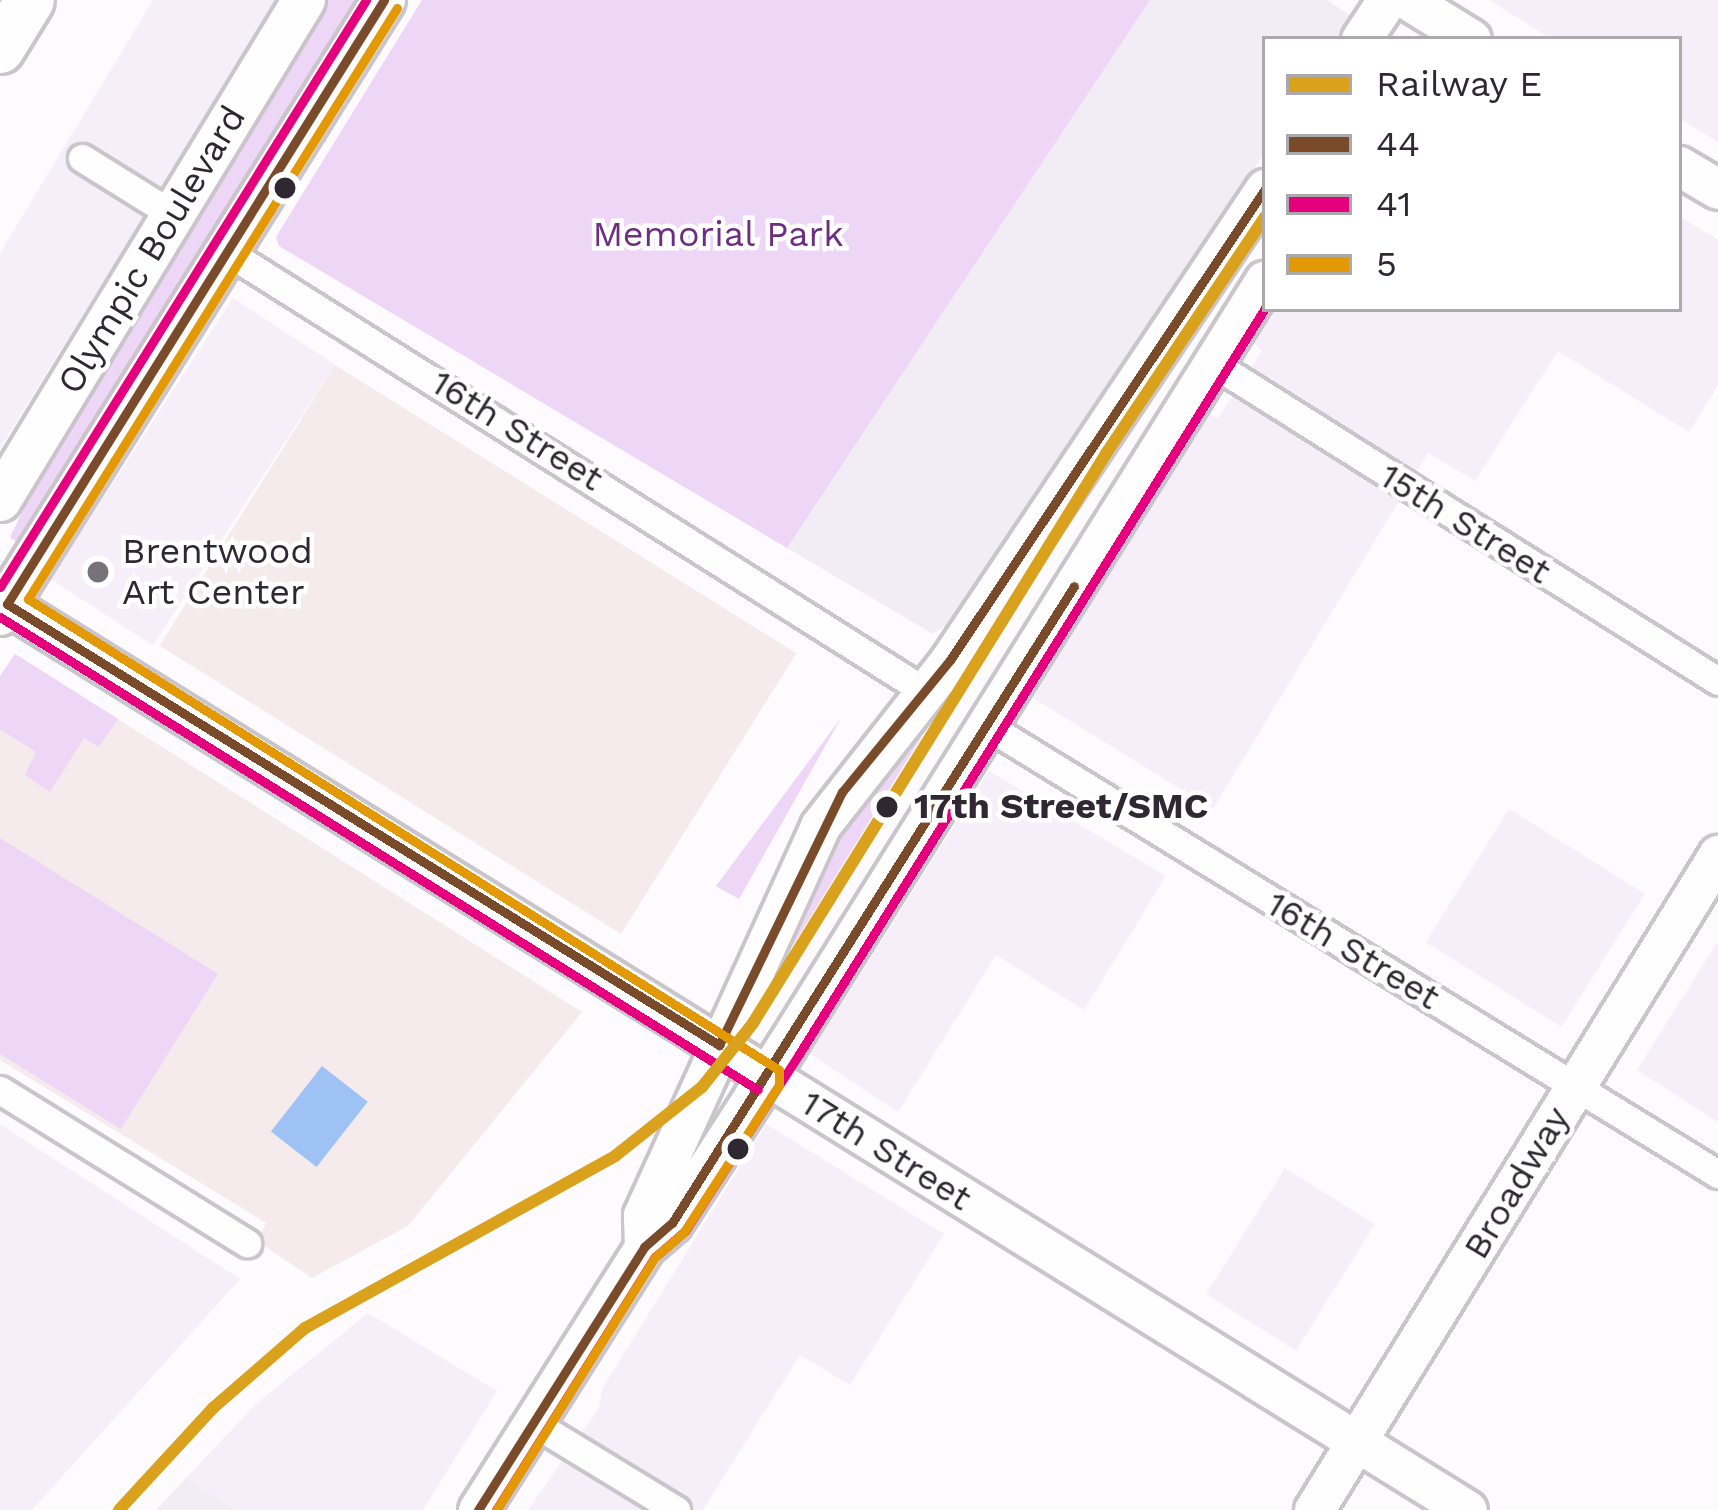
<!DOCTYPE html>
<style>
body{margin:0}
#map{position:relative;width:1718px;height:1510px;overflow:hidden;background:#fdfbfe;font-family:"Work Sans",sans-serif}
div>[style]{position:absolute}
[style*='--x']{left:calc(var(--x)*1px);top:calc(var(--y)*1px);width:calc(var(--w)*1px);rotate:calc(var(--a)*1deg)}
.commercial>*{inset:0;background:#f6eff9;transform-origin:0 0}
.built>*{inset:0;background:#f2ecf4}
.education>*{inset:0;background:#f5ebed;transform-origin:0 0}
.green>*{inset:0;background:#eed6f6}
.water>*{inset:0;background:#9ec2f4;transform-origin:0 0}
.roads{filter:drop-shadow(3px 0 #c9c5cb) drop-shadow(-3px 0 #c9c5cb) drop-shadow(0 3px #c9c5cb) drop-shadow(0 -3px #c9c5cb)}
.street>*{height:27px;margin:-13.5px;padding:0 13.5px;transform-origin:13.5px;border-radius:13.5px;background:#fffeff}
.secondary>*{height:39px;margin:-19.5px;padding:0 19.5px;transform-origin:19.5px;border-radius:19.5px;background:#fffeff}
.primary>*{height:42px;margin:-21px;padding:0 21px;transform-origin:21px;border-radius:21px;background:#fffeff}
.highway>*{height:48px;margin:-24px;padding:0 24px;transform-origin:24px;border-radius:24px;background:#fffeff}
.bus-1>*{height:9px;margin:-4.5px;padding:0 4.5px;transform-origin:4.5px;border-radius:4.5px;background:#7a4b2a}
.bus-2>*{height:9px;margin:-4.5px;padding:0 4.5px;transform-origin:4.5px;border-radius:4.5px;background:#e5007d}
.bus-3>*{height:9px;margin:-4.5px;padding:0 4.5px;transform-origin:4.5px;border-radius:4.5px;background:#e39905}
.rail-1>*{height:12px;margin:-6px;padding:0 6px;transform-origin:6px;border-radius:6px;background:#d9a11c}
.dots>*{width:33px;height:33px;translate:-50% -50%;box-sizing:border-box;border:6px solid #fff;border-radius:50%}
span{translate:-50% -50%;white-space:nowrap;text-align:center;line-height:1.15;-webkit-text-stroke:9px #fff;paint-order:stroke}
.park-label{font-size:36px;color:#6d2d81}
.street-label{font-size:36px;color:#2f2832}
.poi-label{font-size:36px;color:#2f2832}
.left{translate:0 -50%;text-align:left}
.stop-label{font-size:36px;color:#2f2832;font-weight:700}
.legend{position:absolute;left:1262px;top:36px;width:420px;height:276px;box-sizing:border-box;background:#fff;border:3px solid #aca9ad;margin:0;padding:15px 21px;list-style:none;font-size:36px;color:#2f2832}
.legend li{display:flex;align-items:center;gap:24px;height:60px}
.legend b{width:60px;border:3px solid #aca9ad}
</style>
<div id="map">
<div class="commercial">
<div style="clip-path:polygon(153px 0,278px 0,0 448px,0 253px)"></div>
<div style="clip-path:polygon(1489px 0,1718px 0,1718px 142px,1679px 118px,1679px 39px,1552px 39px)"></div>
<div style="clip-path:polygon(1679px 216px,1718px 240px,1718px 385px,1689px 432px,1558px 351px,1475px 481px,1428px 453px,1213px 809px,1033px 698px,1208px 414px,1218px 418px,1262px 351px,1253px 343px,1274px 309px,1679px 309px)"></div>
<div style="left:233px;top:298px;width:122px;height:335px;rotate:33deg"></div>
<div style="clip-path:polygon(989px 771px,1166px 876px,1084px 1010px,996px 955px,898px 1112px,810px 1054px)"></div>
<div style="left:1509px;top:809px;width:160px;height:157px;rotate:32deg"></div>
<div style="clip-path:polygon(1718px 941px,1718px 1122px,1637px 1070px)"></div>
<div style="clip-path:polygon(0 1124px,240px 1279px,32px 1510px,0 1510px)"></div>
<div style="clip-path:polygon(766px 1124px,944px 1234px,850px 1385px,800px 1355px,703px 1510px,528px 1510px,599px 1408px,602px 1389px)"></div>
<div style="left:1285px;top:1168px;width:106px;height:149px;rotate:32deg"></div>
<div style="clip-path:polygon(368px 1313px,497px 1391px,423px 1510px,238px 1510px,186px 1478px,256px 1404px)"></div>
</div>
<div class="built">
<div style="clip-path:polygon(1150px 0,1327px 0,1351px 16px,1337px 39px,1265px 39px,1265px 152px,952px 621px,933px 634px,787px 548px)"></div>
<div style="clip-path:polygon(186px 1478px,238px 1510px,156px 1510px)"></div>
</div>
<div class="education">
<div style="left:335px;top:365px;width:544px;height:331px;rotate:32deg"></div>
<div style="clip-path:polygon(15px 654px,582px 1012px,408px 1226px,312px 1278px,257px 1241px,266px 1223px,0 1060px,0 676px)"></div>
</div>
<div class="green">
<div style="clip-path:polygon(329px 0,368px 0,24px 548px,10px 537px,70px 415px)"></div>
<div style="clip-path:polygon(422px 0,1150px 0,787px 548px,279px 246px,276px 237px)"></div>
<div style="clip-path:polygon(15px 654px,118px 719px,99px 747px,84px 738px,50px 792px,25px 775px,36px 752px,0 729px,0 676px)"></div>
<div style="clip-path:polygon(962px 671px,779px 968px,774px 967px,835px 827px)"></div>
<div style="clip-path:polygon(841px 718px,739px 899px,716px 886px)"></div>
<div style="clip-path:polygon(0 838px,218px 974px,121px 1129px,0 1054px)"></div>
</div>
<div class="water">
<div style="left:322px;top:1066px;width:58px;height:83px;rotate:38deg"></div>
</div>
<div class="roads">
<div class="street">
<div style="--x:82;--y:158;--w:110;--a:31.9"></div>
<div style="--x:229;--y:253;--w:820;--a:32.2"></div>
<div style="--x:1214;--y:364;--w:595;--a:32.17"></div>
<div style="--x:989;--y:727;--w:855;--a:31.52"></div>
<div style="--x:0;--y:1090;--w:291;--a:31.8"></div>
<div style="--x:532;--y:1422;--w:169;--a:31.4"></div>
</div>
<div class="secondary">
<div style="--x:1408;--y:0;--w:74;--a:31.8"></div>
<div style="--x:1361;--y:39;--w:47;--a:-56.3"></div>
<div style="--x:1679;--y:166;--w:45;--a:30.5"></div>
<div style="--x:0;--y:600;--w:1726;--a:31.81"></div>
<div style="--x:644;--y:1247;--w:32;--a:-92"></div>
<div style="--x:643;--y:1215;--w:427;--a:-65.5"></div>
<div style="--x:820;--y:826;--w:211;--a:-51.9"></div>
<div style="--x:950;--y:660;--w:567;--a:-56.23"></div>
<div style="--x:478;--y:1510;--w:311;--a:-57.7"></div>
<div style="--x:644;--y:1247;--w:37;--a:-41"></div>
<div style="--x:672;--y:1223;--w:211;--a:-57.2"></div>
<div style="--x:786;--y:1046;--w:903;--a:-57.98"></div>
<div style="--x:1314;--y:1510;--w:770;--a:-58.33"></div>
</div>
<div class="primary">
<div style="--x:0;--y:500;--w:585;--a:-58.7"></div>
<div style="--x:0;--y:614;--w:724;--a:-57.98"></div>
</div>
<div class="highway">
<div style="--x:0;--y:49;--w:57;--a:-58.5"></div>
</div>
</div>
<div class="bus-1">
<div style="--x:384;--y:0;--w:712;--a:121.97"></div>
<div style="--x:7;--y:604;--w:838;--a:31.77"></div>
<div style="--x:719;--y:1045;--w:281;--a:-64.1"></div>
<div style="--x:842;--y:792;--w:171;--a:-50.7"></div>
<div style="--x:950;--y:660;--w:567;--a:-56.23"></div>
<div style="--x:478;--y:1510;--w:311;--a:-57.7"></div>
<div style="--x:644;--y:1247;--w:37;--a:-41"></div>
<div style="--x:672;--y:1223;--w:753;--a:-57.74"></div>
</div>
<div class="bus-2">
<div style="--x:0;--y:587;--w:692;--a:-58.06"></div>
<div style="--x:0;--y:617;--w:893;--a:31.96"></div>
<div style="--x:496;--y:1510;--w:299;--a:-57.9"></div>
<div style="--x:655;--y:1257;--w:40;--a:-41"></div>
<div style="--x:685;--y:1231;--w:211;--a:-57.2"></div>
<div style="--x:799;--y:1054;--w:880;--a:-58.01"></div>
</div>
<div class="bus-3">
<div style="--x:397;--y:8;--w:697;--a:121.98"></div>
<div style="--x:28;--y:599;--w:886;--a:32.09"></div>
<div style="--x:779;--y:1070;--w:15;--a:90"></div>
<div style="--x:779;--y:1085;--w:175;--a:122.9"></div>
<div style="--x:684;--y:1232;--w:38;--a:139"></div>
<div style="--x:655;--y:1257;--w:299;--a:122.1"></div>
</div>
<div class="rail-1">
<div style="--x:119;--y:1510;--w:139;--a:-47.3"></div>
<div style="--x:213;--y:1408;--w:122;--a:-41"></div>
<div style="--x:305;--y:1328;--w:355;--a:-29"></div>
<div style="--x:615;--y:1156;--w:111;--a:-38.4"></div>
<div style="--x:702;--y:1087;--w:82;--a:-51.4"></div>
<div style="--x:753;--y:1023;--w:672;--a:-58.2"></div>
<div style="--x:1107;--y:452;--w:283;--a:-56.1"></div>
</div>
<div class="dots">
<div style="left:285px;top:188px;background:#2f2832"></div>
<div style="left:98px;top:572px;background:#777279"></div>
<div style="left:887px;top:807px;background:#2f2832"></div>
<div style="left:738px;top:1149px;background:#2f2832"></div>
</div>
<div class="park-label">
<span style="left:718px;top:235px">Memorial Park</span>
</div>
<div class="street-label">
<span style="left:152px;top:250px;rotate:-59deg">Olympic Boulevard</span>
<span style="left:517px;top:431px;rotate:32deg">16th Street</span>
<span style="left:1465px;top:524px;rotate:32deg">15th Street</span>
<span style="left:1353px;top:951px;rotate:31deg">16th Street</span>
<span style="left:886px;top:1151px;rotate:32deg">17th Street</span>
<span style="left:1517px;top:1183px;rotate:-59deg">Broadway</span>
</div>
<div class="poi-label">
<span class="left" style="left:122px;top:572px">Brentwood<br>Art Center</span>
</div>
<div class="stop-label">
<span class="left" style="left:914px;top:807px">17th Street/SMC</span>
</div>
<ul class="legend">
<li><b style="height:15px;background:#d9a11c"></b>Railway E</li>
<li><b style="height:15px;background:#7a4b2a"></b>44</li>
<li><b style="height:15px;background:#e5007d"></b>41</li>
<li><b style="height:15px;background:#e39905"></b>5</li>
</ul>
</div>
